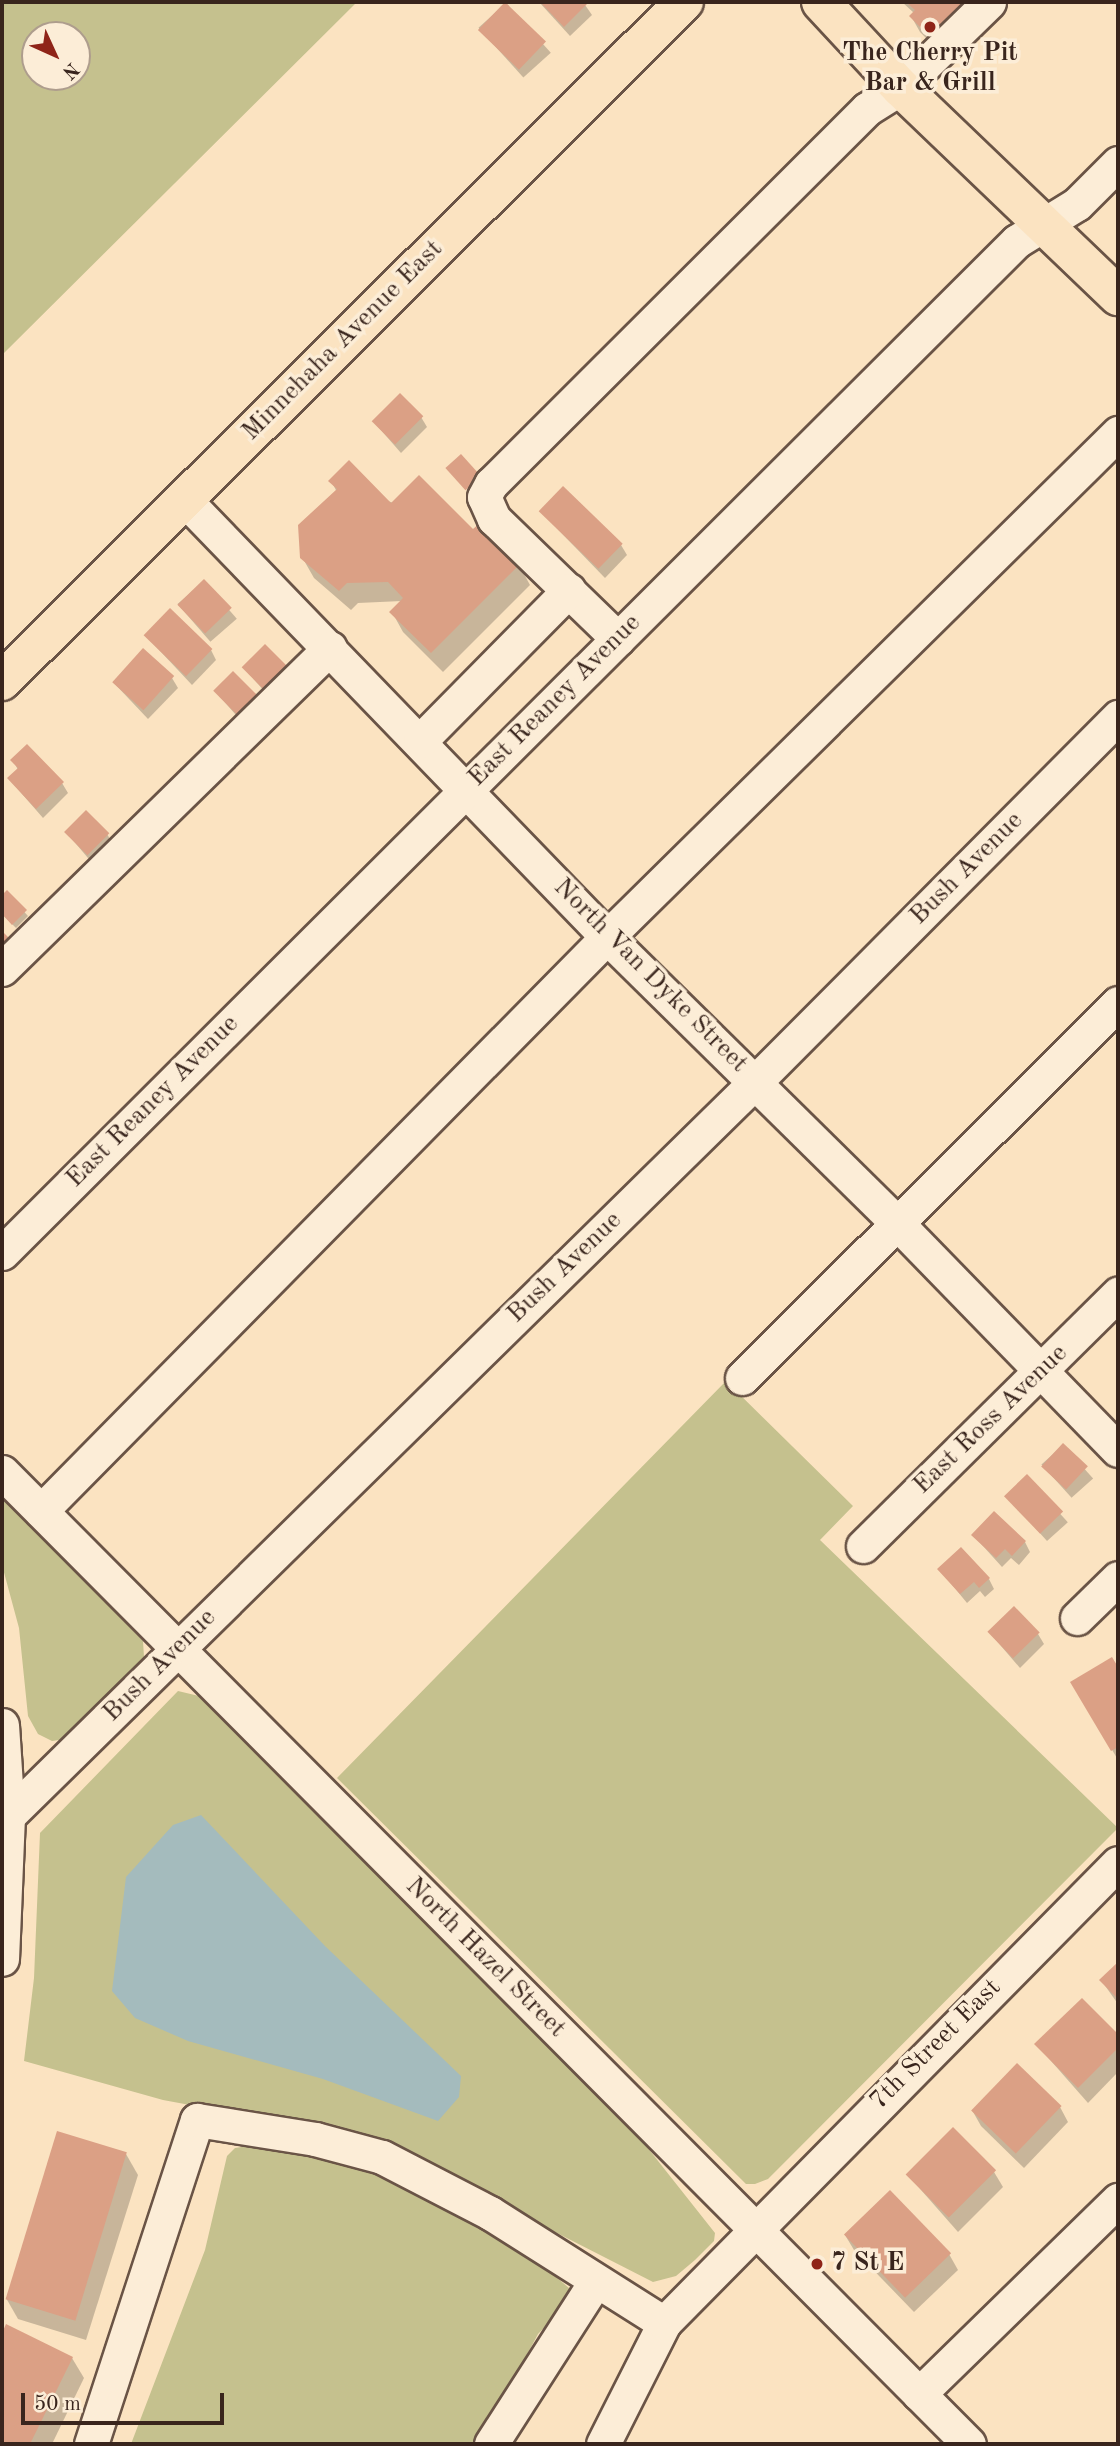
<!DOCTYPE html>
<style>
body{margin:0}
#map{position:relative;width:1120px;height:2446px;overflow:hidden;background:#fbe3c1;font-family:"Old Standard TT",serif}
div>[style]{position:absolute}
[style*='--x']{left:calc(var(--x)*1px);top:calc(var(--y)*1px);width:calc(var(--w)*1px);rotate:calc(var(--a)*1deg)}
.green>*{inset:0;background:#c5c18e}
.water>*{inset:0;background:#a4bbbd}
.shadow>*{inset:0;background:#0003;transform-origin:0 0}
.building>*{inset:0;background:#dba085;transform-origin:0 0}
.roads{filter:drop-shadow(2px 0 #6a5446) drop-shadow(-2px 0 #6a5446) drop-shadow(0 2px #6a5446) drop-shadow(0 -2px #6a5446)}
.minor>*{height:33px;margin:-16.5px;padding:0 16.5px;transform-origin:16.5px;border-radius:16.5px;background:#fcedd7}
.major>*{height:38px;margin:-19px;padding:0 19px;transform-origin:19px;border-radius:19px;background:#fbe3c1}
.dots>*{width:19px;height:19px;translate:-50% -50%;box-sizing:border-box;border:4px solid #fcedd7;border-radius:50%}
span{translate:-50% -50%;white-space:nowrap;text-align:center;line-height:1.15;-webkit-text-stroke:7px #fcedd7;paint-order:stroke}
.poi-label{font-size:26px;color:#39251d;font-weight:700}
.left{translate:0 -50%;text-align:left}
.street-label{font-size:26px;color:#39251d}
.frame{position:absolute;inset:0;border:4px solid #39251d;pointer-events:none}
.north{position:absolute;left:21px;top:21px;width:70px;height:70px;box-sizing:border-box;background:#fcedd7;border:2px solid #ae9d8d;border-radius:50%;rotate:135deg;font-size:19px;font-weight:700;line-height:28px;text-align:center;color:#39251d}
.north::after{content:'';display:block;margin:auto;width:24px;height:32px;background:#8f2418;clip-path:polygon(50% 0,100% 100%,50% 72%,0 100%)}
.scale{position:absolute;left:21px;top:2393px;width:203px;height:32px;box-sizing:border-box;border:4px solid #39251d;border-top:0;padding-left:9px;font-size:21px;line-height:24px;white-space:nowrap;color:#39251d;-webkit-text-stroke:5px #fcedd7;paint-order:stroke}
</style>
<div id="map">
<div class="green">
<div style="clip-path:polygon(evenodd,2px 2px,357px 2px,2px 355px,2px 2px,35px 35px,77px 35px,77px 77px,35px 77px,35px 35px)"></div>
<div style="clip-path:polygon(726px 1381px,853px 1506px,820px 1540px,1118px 1828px,768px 2179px,755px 2184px,746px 2184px,337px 1778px)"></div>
<div style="clip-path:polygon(2px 1497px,143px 1641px,144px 1657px,66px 1739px,52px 1741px,38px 1734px,28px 1716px,19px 1628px,2px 1565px)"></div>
<div style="clip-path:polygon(178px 1691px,203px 1697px,628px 2123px,715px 2233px,714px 2241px,695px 2260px,676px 2276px,653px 2282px,373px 2139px,163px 2100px,24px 2061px,34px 1978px,40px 1833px)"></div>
<div style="clip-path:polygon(255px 2145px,322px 2156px,378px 2172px,465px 2214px,535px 2259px,576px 2294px,538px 2334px,479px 2444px,131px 2444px,205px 2250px,227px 2156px,235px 2148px)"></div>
</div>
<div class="water">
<div style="clip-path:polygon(201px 1815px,325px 1946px,461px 2076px,459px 2097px,438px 2121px,323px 2079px,188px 2041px,135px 2018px,112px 1991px,126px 1877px,173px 1825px)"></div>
</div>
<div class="shadow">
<div style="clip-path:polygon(539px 2px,583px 2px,592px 15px,570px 36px)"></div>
<div style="clip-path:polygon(902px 2px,964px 4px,940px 52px,920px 32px,911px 16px,914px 13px)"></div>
<div style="left:506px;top:3px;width:67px;height:37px;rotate:48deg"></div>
<div style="clip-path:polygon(421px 417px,427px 427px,401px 453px,373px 421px)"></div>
<div style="clip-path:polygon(331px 481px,473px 531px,519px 565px,530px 585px,443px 672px,403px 632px,392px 612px,402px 601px,358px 603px,351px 610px,314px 578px,302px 557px,337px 492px)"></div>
<div style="clip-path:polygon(541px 512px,621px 545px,627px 555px,605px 578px)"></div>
<div style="left:204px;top:581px;width:50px;height:35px;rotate:49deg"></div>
<div style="clip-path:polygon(146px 636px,211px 650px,216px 660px,192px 685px)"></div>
<div style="clip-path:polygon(265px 647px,273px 701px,244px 668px)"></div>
<div style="clip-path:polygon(172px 678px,178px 688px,148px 719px,113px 682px)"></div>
<div style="clip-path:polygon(215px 691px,254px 695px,260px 705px,242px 722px)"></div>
<div style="clip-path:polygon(13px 760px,62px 783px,68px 793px,43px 818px,9px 779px,18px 770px)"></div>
<div style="clip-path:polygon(66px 832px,107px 834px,113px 844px,93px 864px)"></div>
<div style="clip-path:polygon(7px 893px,28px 916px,16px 928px,2px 914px,2px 898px)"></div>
<div style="left:1063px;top:1445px;width:45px;height:29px;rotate:48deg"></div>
<div style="left:1027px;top:1477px;width:61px;height:28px;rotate:48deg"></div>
<div style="clip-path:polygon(973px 1535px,1025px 1542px,1030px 1552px,1019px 1565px,1011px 1558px,1002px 1567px)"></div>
<div style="clip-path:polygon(939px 1569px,989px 1579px,994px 1589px,985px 1597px,980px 1591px,967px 1603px)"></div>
<div style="clip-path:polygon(989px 1632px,1038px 1634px,1044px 1644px,1020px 1668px)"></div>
<div style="clip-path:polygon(1112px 1659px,1118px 1670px,1118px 1760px,1073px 1683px)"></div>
<div style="clip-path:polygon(1118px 1964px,1118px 2004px,1101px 1980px)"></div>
<div style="clip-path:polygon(1082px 2000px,1118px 2037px,1118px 2072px,1088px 2103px,1037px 2045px)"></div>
<div style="clip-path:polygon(1060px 2107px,1068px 2122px,1024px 2168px,981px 2126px,972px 2110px)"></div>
<div style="clip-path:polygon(126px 2154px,138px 2175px,86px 2340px,18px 2319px,6px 2298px)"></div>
<div style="clip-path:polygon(994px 2172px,1003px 2187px,958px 2232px,907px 2174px)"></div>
<div style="clip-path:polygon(845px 2235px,949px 2254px,958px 2270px,914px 2312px,854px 2250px)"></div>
<div style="clip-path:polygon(7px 2326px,72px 2358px,84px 2378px,52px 2444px,2px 2444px,2px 2337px)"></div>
</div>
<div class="building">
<div style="left:505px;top:2px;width:57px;height:39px;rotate:44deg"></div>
<div style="clip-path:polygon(540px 2px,585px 2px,587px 4px,564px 27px)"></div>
<div style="clip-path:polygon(906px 2px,966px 2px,930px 37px,909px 16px,915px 10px)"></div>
<div style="left:400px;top:393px;width:33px;height:40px;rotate:45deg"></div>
<div style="left:461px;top:454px;width:30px;height:21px;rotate:48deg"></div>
<div style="clip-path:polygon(349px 460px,391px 503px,419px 475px,473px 529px,480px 523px,520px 564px,431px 653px,389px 612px,403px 598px,388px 582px,347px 583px,339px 591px,300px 558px,298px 525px,337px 489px,328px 481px)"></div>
<div style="left:563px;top:486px;width:83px;height:35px;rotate:44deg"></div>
<div style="left:204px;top:579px;width:40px;height:37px;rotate:46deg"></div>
<div style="left:170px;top:608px;width:59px;height:38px;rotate:44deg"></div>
<div style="left:265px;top:644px;width:34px;height:33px;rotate:45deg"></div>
<div style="left:143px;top:648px;width:42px;height:46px;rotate:42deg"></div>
<div style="left:233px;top:671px;width:33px;height:28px;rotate:45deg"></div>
<div style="clip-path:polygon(27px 744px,64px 782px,36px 809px,7px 778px,18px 768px,10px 760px)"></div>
<div style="left:86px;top:810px;width:33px;height:31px;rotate:45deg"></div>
<div style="clip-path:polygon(7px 890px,27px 910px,12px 925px,2px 914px,2px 895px)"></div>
<div style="clip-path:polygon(2px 931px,10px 939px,2px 948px)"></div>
<div style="left:1063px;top:1443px;width:34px;height:32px;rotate:43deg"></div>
<div style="left:1027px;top:1474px;width:52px;height:32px;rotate:46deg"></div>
<div style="clip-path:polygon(994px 1511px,1026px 1541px,1012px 1556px,1005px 1549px,996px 1558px,971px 1535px)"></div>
<div style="clip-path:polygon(961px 1547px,990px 1578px,979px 1588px,974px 1582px,960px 1594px,937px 1569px)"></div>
<div style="left:1014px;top:1606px;width:37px;height:37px;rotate:46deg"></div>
<div style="clip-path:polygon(1112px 1657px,1118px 1667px,1118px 1747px,1111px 1751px,1070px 1682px)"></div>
<div style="clip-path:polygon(1118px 1962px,1118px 1999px,1099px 1980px)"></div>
<div style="clip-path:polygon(1082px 1998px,1118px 2034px,1118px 2048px,1078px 2088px,1034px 2044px)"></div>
<div style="left:1017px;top:2063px;width:62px;height:66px;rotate:44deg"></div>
<div style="left:953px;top:2127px;width:61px;height:67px;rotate:45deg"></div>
<div style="left:57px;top:2131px;width:73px;height:176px;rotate:17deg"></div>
<div style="left:890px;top:2190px;width:88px;height:64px;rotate:46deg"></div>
<div style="clip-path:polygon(6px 2324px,73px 2357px,30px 2444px,2px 2444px,2px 2333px)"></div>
</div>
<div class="roads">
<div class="minor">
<div style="--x:184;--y:499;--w:609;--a:46"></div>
<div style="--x:607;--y:937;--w:409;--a:44.6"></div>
<div style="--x:898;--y:1224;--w:315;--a:45.8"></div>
<div style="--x:618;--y:639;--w:173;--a:-135.9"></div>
<div style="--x:494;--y:519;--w:24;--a:-114"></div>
<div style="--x:484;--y:497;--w:15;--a:-62"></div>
<div style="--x:491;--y:484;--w:531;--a:-44.92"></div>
<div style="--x:867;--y:109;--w:40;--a:-32"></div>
<div style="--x:901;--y:88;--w:123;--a:-44.3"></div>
<div style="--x:420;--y:741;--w:212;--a:-45.4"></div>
<div style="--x:2;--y:969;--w:459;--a:-44.4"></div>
<div style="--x:2;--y:1253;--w:1433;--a:-44.92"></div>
<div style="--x:1017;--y:241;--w:70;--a:-31.7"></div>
<div style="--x:1077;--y:204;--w:58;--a:-45"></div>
<div style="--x:742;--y:1378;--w:531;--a:-44.92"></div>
<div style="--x:2;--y:1472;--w:1371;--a:45.15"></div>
<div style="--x:41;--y:1511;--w:806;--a:-45.4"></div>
<div style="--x:607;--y:937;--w:718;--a:-44.6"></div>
<div style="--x:863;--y:1546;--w:359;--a:-44.7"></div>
<div style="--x:1077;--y:1618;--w:57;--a:-44.3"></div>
<div style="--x:2;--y:1725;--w:91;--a:86.2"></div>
<div style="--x:8;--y:1816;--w:143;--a:92.4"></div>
<div style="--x:8;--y:1816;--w:1047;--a:-44.5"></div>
<div style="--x:755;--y:1082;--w:515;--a:-45.16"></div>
<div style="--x:919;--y:2394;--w:278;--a:-44.3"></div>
<div style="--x:91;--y:2444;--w:341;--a:-71.9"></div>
<div style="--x:197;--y:2120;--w:120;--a:9.1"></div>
<div style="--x:315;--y:2139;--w:69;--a:15"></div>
<div style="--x:382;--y:2157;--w:122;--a:27.4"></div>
<div style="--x:490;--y:2213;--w:206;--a:32.3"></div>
<div style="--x:491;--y:2444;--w:193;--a:-57.3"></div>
<div style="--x:603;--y:2444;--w:136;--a:-63.2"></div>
<div style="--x:664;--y:2323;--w:646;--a:-45.38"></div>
</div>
<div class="major">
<div style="--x:821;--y:2;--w:117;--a:47.1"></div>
<div style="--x:901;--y:88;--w:301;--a:43.8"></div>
<div style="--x:2;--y:681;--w:962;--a:-44.87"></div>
</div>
</div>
<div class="dots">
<div style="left:930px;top:27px;background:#8f2418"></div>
<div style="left:817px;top:2264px;background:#8f2418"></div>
</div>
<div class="poi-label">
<span style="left:930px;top:69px">The Cherry Pit<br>Bar &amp; Grill</span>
<span class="left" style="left:831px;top:2264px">7 St E</span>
</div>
<div class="street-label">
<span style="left:343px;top:341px;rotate:-45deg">Minnehaha Avenue East</span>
<span style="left:555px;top:701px;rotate:-45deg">East Reaney Avenue</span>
<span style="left:967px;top:869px;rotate:-45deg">Bush Avenue</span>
<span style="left:650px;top:976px;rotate:45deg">North Van Dyke Street</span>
<span style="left:153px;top:1102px;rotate:-45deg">East Reaney Avenue</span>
<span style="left:565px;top:1268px;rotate:-44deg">Bush Avenue</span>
<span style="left:991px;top:1420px;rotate:-44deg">East Ross Avenue</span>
<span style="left:160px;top:1666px;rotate:-45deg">Bush Avenue</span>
<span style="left:485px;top:1958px;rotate:45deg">North Hazel Street</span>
<span style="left:936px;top:2045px;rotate:-45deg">7th Street East</span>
</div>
<div class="frame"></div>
<div class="north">N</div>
<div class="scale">50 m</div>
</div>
